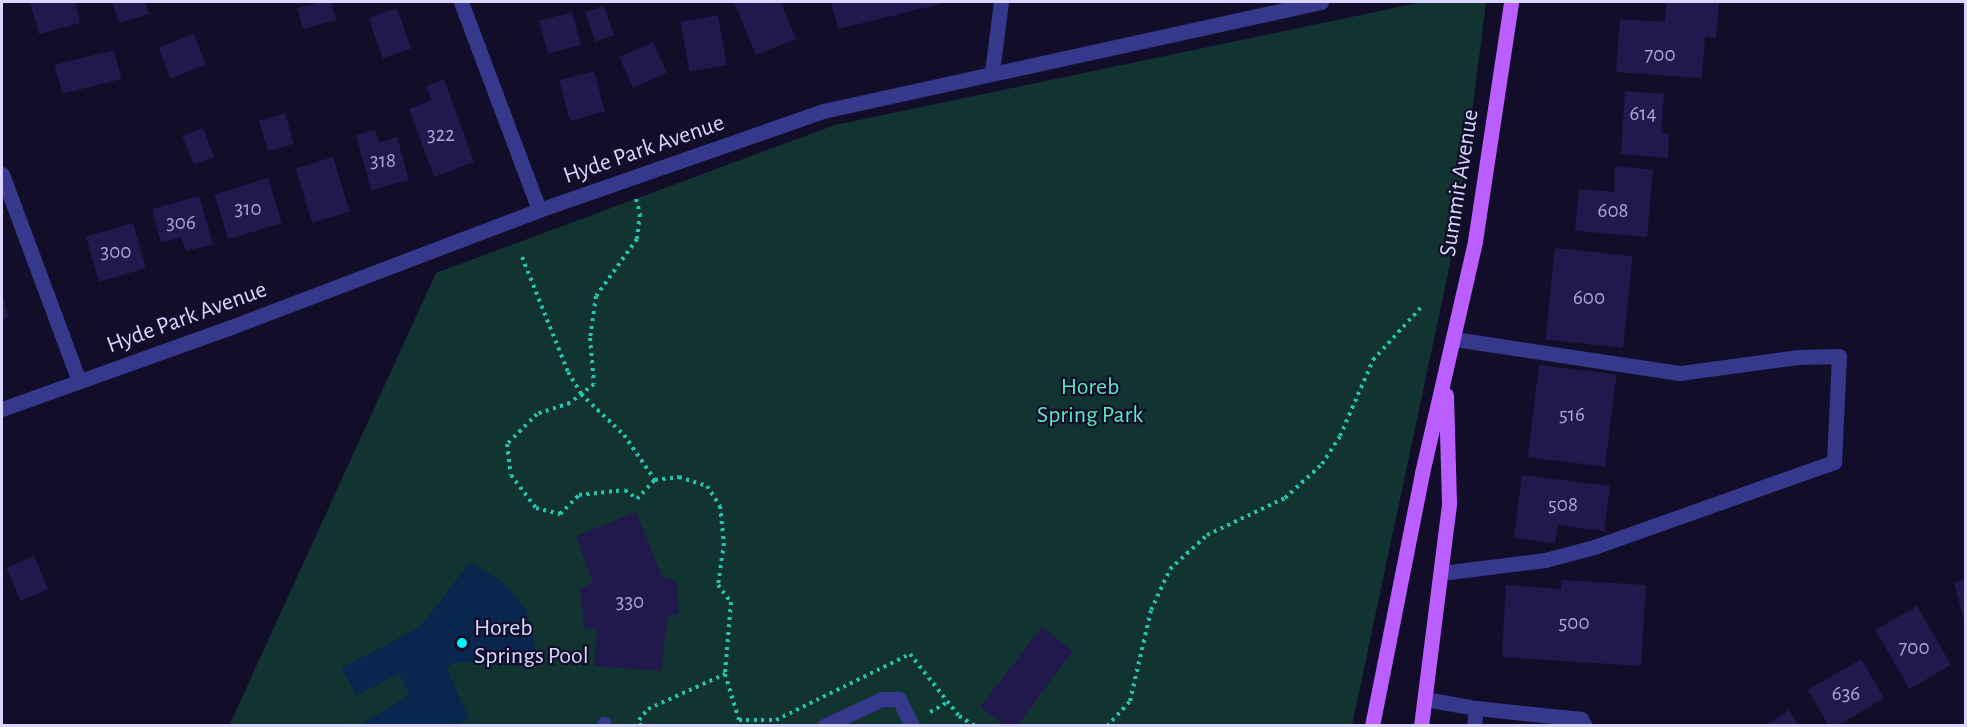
<!DOCTYPE html>
<style>
body{margin:0}
#map{position:relative;width:1967px;height:727px;overflow:hidden;background:#120e2a;font-family:"Alegreya Sans",sans-serif}
div>[style]{position:absolute}
[style*='--x']{left:calc(var(--x)*1px);top:calc(var(--y)*1px);width:calc(var(--w)*1px);rotate:calc(var(--a)*1deg)}
.green>*{inset:0;background:#113431}
.water>*{inset:0;background:#09264e}
.building>*{inset:0;background:#21194c;transform-origin:0 0}
.path>*{height:4px;margin-top:-2px;transform-origin:0;background:repeating-linear-gradient(90deg,#27c3b0 0 3px,transparent 0 7.5px)}
.minor>*{height:15px;margin:-7.5px;padding:0 7.5px;transform-origin:7.5px;border-radius:7.5px;background:#36388c}
.major>*{height:15px;margin:-7.5px;padding:0 7.5px;transform-origin:7.5px;border-radius:7.5px;background:#ba5eff}
.dots>*{width:16px;height:16px;translate:-50% -50%;box-sizing:border-box;border:3px solid #120e2a;border-radius:50%}
span{translate:-50% -50%;white-space:nowrap;text-align:center;line-height:1.15;-webkit-text-stroke:4.5px #120e2a;paint-order:stroke}
.number-label{font-size:21px;color:#aba8d2}
.number-label span{-webkit-text-stroke-width:0}
.street-label{font-size:24px;color:#d9d7ff}
.park-label{font-size:24px;color:#5ae8bc}
.poi-label{font-size:24px;color:#d9d7ff}
.left{translate:0 -50%;text-align:left}
.frame{position:absolute;inset:0;border:3px solid #d9d7ff;pointer-events:none}
</style>
<div id="map">
<div class="green">
<div style="clip-path:polygon(1423px 2px,1486px 2px,1457px 231px,1352px 725px,229px 726px,436px 273px,835px 125px)"></div>
</div>
<div class="water">
<div style="clip-path:polygon(470px 562px,504px 583px,526px 610px,538px 659px,452px 663px,447px 669px,469px 718px,455px 725px,360px 725px,409px 695px,399px 673px,357px 696px,341px 668px,420px 627px)"></div>
</div>
<div class="building">
<div style="clip-path:polygon(30px 2px,75px 2px,80px 23px,39px 34px)"></div>
<div style="clip-path:polygon(112px 2px,145px 2px,149px 14px,119px 23px)"></div>
<div style="clip-path:polygon(322px 2px,331px 2px,336px 20px,303px 29px,297px 8px)"></div>
<div style="clip-path:polygon(734px 2px,781px 2px,796px 39px,756px 55px)"></div>
<div style="clip-path:polygon(831px 2px,940px 2px,941px 4px,838px 29px)"></div>
<div style="clip-path:polygon(1666px 2px,1719px 2px,1716px 38px,1705px 37px,1702px 78px,1616px 72px,1620px 19px,1665px 22px)"></div>
<div style="left:604px;top:6px;width:31px;height:20px;rotate:71deg"></div>
<div style="left:397px;top:8px;width:43px;height:30px;rotate:71deg"></div>
<div style="left:572px;top:12px;width:34px;height:34px;rotate:75deg"></div>
<div style="left:718px;top:15px;width:51px;height:38px;rotate:80deg"></div>
<div style="left:194px;top:34px;width:33px;height:38px;rotate:69deg"></div>
<div style="left:653px;top:42px;width:34px;height:37px;rotate:66deg"></div>
<div style="left:114px;top:50px;width:30px;height:61px;rotate:76deg"></div>
<div style="left:594px;top:71px;width:42px;height:36px;rotate:75deg"></div>
<div style="clip-path:polygon(444px 79px,474px 162px,434px 177px,409px 109px,432px 100px,426px 86px)"></div>
<div style="clip-path:polygon(1625px 91px,1664px 94px,1661px 133px,1669px 134px,1668px 158px,1621px 154px)"></div>
<div style="left:285px;top:113px;width:32px;height:27px;rotate:74deg"></div>
<div style="left:203px;top:128px;width:31px;height:22px;rotate:69deg"></div>
<div style="clip-path:polygon(375px 130px,379px 142px,397px 137px,409px 180px,371px 190px,356px 135px)"></div>
<div style="left:333px;top:157px;width:57px;height:39px;rotate:73deg"></div>
<div style="clip-path:polygon(1615px 166px,1653px 170px,1647px 237px,1575px 231px,1579px 189px,1614px 192px)"></div>
<div style="left:268px;top:178px;width:47px;height:56px;rotate:73deg"></div>
<div style="clip-path:polygon(199px 196px,213px 244px,186px 251px,181px 237px,161px 243px,152px 209px)"></div>
<div style="left:133px;top:223px;width:47px;height:49px;rotate:74deg"></div>
<div style="left:1555px;top:248px;width:78px;height:92px;rotate:6deg"></div>
<div style="clip-path:polygon(2px 295px,9px 318px,2px 320px)"></div>
<div style="left:1539px;top:365px;width:78px;height:93px;rotate:7deg"></div>
<div style="clip-path:polygon(1522px 475px,1610px 486px,1604px 531px,1558px 525px,1555px 543px,1514px 538px)"></div>
<div style="clip-path:polygon(636px 512px,663px 578px,676px 580px,679px 615px,668px 615px,661px 671px,594px 666px,597px 629px,584px 628px,580px 588px,593px 583px,576px 536px)"></div>
<div style="left:34px;top:556px;width:36px;height:30px;rotate:67deg"></div>
<div style="clip-path:polygon(1966px 579px,1966px 624px,1965px 624px,1954px 582px)"></div>
<div style="clip-path:polygon(1561px 580px,1646px 585px,1641px 666px,1502px 657px,1506px 585px,1561px 589px)"></div>
<div style="left:1917px;top:606px;width:68px;height:48px;rotate:60deg"></div>
<div style="clip-path:polygon(1042px 627px,1073px 651px,1017px 726px,1005px 726px,980px 707px)"></div>
<div style="clip-path:polygon(1861px 659px,1884px 698px,1837px 726px,1829px 726px,1808px 690px)"></div>
<div style="clip-path:polygon(1789px 710px,1799px 726px,1769px 726px,1768px 724px)"></div>
</div>
<div class="path">
<div style="--x:636;--y:199;--w:16;--a:75"></div>
<div style="--x:640;--y:214;--w:25;--a:97"></div>
<div style="--x:637;--y:239;--w:70;--a:125.7"></div>
<div style="--x:596;--y:296;--w:42;--a:98.1"></div>
<div style="--x:590;--y:338;--w:46;--a:85"></div>
<div style="--x:594;--y:384;--w:31;--a:142"></div>
<div style="--x:570;--y:403;--w:35;--a:162"></div>
<div style="--x:537;--y:414;--w:42;--a:135"></div>
<div style="--x:507;--y:444;--w:31;--a:83"></div>
<div style="--x:511;--y:475;--w:41;--a:52.9"></div>
<div style="--x:536;--y:508;--w:25;--a:14"></div>
<div style="--x:560;--y:514;--w:27;--a:-45"></div>
<div style="--x:579;--y:495;--w:46;--a:-6.2"></div>
<div style="--x:625;--y:490;--w:15;--a:37"></div>
<div style="--x:637;--y:499;--w:26;--a:-47"></div>
<div style="--x:522;--y:257;--w:124;--a:68.2"></div>
<div style="--x:568;--y:372;--w:26;--a:59"></div>
<div style="--x:581;--y:394;--w:59;--a:43.6"></div>
<div style="--x:624;--y:435;--w:55;--a:55.4"></div>
<div style="--x:655;--y:480;--w:24;--a:-7"></div>
<div style="--x:679;--y:477;--w:29;--a:18"></div>
<div style="--x:707;--y:486;--w:24;--a:57"></div>
<div style="--x:720;--y:506;--w:37;--a:84"></div>
<div style="--x:724;--y:543;--w:42;--a:98.1"></div>
<div style="--x:718;--y:585;--w:21;--a:53"></div>
<div style="--x:731;--y:602;--w:72;--a:94.8"></div>
<div style="--x:725;--y:674;--w:48;--a:73.1"></div>
<div style="--x:739;--y:720;--w:37;--a:0"></div>
<div style="--x:776;--y:720;--w:149;--a:-26.2"></div>
<div style="--x:910;--y:654;--w:79;--a:51.7"></div>
<div style="--x:959;--y:716;--w:19;--a:32"></div>
<div style="--x:930;--y:712;--w:21;--a:-29"></div>
<div style="--x:641;--y:726;--w:6;--a:-108"></div>
<div style="--x:639;--y:720;--w:14;--a:-51"></div>
<div style="--x:648;--y:709;--w:85;--a:-24.4"></div>
<div style="--x:1107;--y:726;--w:34;--a:-47"></div>
<div style="--x:1130;--y:701;--w:93;--a:-77"></div>
<div style="--x:1151;--y:610;--w:45;--a:-65.1"></div>
<div style="--x:1170;--y:569;--w:50;--a:-42.6"></div>
<div style="--x:1207;--y:535;--w:86;--a:-25.4"></div>
<div style="--x:1285;--y:498;--w:50;--a:-42.6"></div>
<div style="--x:1322;--y:464;--w:33;--a:-57"></div>
<div style="--x:1340;--y:436;--w:83;--a:-66.5"></div>
<div style="--x:1373;--y:360;--w:74;--a:-47.7"></div>
</div>
<div class="minor">
<div style="--x:461;--y:2;--w:222;--a:69.4"></div>
<div style="--x:992;--y:72;--w:71;--a:-82.7"></div>
<div style="--x:2;--y:174;--w:221;--a:69.6"></div>
<div style="--x:2;--y:409;--w:243;--a:-19.7"></div>
<div style="--x:231;--y:327;--w:329;--a:-20.8"></div>
<div style="--x:539;--y:210;--w:301;--a:-19.2"></div>
<div style="--x:823;--y:111;--w:510;--a:-12.35"></div>
<div style="--x:1441;--y:573;--w:105;--a:-7.1"></div>
<div style="--x:1545;--y:560;--w:51;--a:-14.9"></div>
<div style="--x:1594;--y:547;--w:255;--a:-19.5"></div>
<div style="--x:1834;--y:462;--w:106;--a:-87.3"></div>
<div style="--x:1839;--y:356;--w:41;--a:178.6"></div>
<div style="--x:1798;--y:357;--w:120;--a:172.3"></div>
<div style="--x:1679;--y:373;--w:229;--a:-171.4"></div>
<div style="--x:1425;--y:699;--w:52;--a:10"></div>
<div style="--x:1476;--y:708;--w:18;--a:96"></div>
<div style="--x:1476;--y:708;--w:106;--a:6"></div>
<div style="--x:1581;--y:719;--w:8;--a:60"></div>
<div style="--x:604;--y:724;--w:2;--a:90"></div>
<div style="--x:824;--y:726;--w:64;--a:-25"></div>
<div style="--x:882;--y:699;--w:17;--a:0"></div>
<div style="--x:899;--y:699;--w:30;--a:64"></div>
</div>
<div class="major">
<div style="--x:1372;--y:726;--w:258;--a:-78.8"></div>
<div style="--x:1422;--y:473;--w:238;--a:-77.1"></div>
<div style="--x:1475;--y:241;--w:242;--a:-81.4"></div>
<div style="--x:1421;--y:726;--w:225;--a:-82.8"></div>
<div style="--x:1449;--y:503;--w:108;--a:-91.6"></div>
</div>
<div class="dots">
<div style="left:462px;top:643px;background:#03f4ff"></div>
</div>
<div class="number-label">
<span style="left:1660px;top:55px">700</span>
<span style="left:1643px;top:114px">614</span>
<span style="left:441px;top:135px">322</span>
<span style="left:383px;top:161px">318</span>
<span style="left:248px;top:209px">310</span>
<span style="left:1613px;top:211px">608</span>
<span style="left:181px;top:223px">306</span>
<span style="left:116px;top:252px">300</span>
<span style="left:1589px;top:298px">600</span>
<span style="left:1572px;top:415px">516</span>
<span style="left:1563px;top:505px">508</span>
<span style="left:630px;top:602px">330</span>
<span style="left:1574px;top:623px">500</span>
<span style="left:1914px;top:648px">700</span>
<span style="left:1846px;top:694px">636</span>
</div>
<div class="street-label">
<span style="left:644px;top:150px;rotate:-19deg">Hyde Park Avenue</span>
<span style="left:1460px;top:183px;rotate:-81deg">Summit Avenue</span>
<span style="left:187px;top:318px;rotate:-20deg">Hyde Park Avenue</span>
</div>
<div class="park-label">
<span style="left:1090px;top:402px">Horeb<br>Spring Park</span>
</div>
<div class="poi-label">
<span class="left" style="left:474px;top:643px">Horeb<br>Springs Pool</span>
</div>
<div class="frame"></div>
</div>
